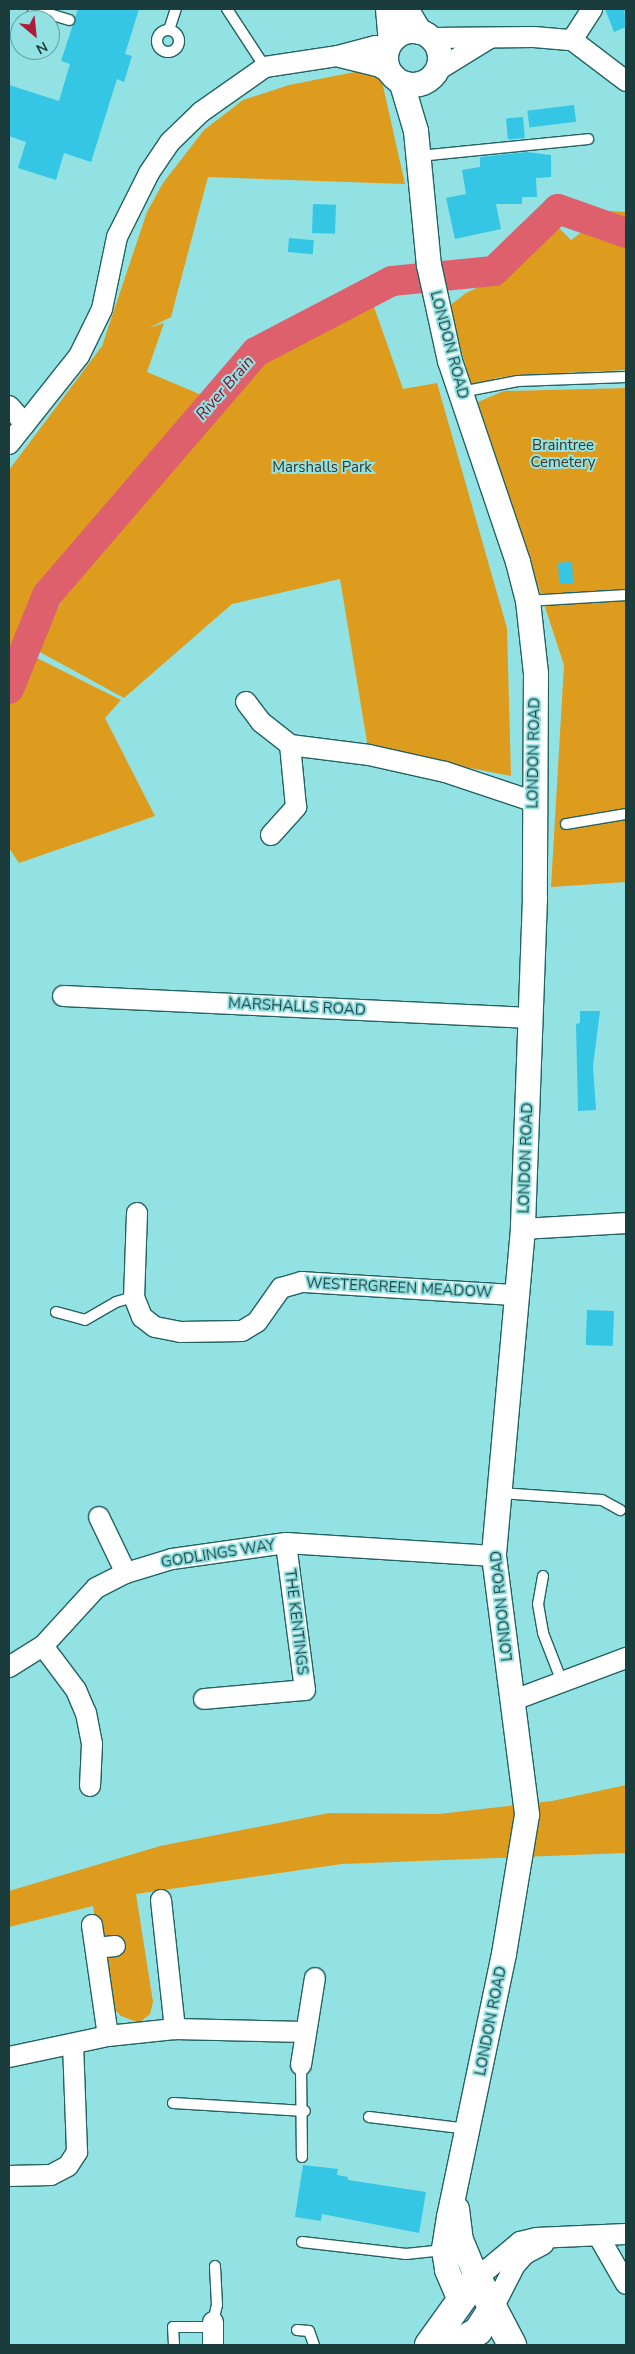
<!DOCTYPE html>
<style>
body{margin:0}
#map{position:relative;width:635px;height:2354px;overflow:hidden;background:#92e2e3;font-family:"Nunito Sans",sans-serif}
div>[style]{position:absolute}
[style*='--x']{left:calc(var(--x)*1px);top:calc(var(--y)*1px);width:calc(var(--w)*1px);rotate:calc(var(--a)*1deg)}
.green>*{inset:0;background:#de9c1e}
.river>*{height:30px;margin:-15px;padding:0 15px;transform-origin:15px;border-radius:15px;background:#dd606c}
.building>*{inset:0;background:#35c5e5;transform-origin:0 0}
.roads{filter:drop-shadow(1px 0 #236263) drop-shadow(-1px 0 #236263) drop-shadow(0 1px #236263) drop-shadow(0 -1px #236263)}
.service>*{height:10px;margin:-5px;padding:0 5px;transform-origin:5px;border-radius:5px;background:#fff}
.service>.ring{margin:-5px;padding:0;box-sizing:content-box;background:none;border:10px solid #fff;border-radius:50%}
.minor>*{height:20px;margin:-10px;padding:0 10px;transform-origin:10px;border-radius:10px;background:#fff}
.tertiary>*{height:24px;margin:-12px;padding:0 12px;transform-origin:12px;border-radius:12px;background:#fff}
.tertiary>.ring{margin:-12px;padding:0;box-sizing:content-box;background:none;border:24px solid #fff;border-radius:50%}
.secondary>*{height:28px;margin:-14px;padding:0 14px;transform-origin:14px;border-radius:14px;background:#fff}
span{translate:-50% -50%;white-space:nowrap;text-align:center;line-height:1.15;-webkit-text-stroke:4px #92e2e3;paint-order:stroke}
.street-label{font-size:15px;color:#1b3c3d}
.park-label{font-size:15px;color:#413420}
.water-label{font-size:16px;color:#851029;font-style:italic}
.frame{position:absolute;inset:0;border:10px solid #1b3c3d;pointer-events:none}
.north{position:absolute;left:10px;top:10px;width:50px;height:50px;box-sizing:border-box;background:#92e2e3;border:1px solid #62a0a1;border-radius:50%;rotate:152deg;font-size:14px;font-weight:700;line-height:20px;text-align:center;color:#1b3c3d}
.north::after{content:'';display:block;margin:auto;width:18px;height:22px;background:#af1b3a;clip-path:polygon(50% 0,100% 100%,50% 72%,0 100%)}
</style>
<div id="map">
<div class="green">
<div style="clip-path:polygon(365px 70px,381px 77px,405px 184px,208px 177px,171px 317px,149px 328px,164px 323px,147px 372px,204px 396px,40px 592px,17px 648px,121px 700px,105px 718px,155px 816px,19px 863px,9px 848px,9px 470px,102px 346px,147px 212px,163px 183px,204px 130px,243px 100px,289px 85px)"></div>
<div style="clip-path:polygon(611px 211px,626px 212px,626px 370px,521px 375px,496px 378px,474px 393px,448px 307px,466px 293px,501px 277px,555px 224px,571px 240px)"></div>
<div style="clip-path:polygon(373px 304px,403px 389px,437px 383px,507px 628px,511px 776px,368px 748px,340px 579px,232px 604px,124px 698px,38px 651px,65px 593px,263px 363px)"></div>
<div style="clip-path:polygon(626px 388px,626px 882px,551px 887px,564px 665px,478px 402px,504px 391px)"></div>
<div style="clip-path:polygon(626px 1785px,626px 1853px,342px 1864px,136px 1894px,153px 2002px,150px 2014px,139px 2023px,121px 2016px,107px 2002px,93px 1906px,9px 1927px,9px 1891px,160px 1846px,329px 1813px,439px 1814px,552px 1801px)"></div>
</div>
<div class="river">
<div style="--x:9;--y:689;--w:101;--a:-68"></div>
<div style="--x:47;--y:595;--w:321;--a:-49.3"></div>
<div style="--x:256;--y:352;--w:153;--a:-27.6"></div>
<div style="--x:392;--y:281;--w:102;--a:-5.6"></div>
<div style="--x:494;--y:271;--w:89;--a:-44.1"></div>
<div style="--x:558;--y:209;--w:72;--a:19.4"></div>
</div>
<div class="building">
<div style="clip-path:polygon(78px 9px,139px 9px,125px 54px,132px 56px,124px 82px,117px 79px,91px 162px,64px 153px,56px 180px,18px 168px,26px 142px,9px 136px,9px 85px,59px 101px,70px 64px,61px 61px)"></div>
<div style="clip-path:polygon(605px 9px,624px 9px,626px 27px,614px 32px)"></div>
<div style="left:574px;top:105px;width:17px;height:47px;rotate:83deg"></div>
<div style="left:523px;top:117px;width:21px;height:17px;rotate:85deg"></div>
<div style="clip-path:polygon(526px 152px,551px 155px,551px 177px,536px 178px,537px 197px,522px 197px,522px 204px,496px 204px,501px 229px,455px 239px,446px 198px,466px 194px,462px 170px,480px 167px,480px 157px)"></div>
<div style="left:313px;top:204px;width:23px;height:29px;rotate:2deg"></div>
<div style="left:289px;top:238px;width:25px;height:14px;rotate:5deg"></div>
<div style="left:572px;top:562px;width:21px;height:14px;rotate:87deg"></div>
<div style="clip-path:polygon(580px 1011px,600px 1011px,593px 1066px,596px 1110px,578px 1111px,576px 1024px,580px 1023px)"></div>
<div style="left:587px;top:1310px;width:27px;height:35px;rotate:2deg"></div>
<div style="clip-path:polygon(303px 2165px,338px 2169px,337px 2175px,348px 2177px,348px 2180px,426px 2192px,419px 2233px,322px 2214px,321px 2221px,295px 2217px)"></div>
</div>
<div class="roads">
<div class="service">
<div style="--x:33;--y:9;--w:38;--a:17"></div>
<div style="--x:227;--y:9;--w:69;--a:56.8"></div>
<div class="ring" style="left:157px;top:30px;width:12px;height:12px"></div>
<div style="--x:169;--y:30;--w:22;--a:-72"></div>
<div style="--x:419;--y:156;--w:170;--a:-5.7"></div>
<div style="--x:461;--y:392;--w:58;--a:-10.9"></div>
<div style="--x:518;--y:381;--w:108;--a:-2.1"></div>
<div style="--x:528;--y:601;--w:98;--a:-3.5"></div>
<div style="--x:566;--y:824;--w:61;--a:-9.5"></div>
<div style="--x:56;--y:1312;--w:30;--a:15"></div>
<div style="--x:85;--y:1320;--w:36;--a:-30"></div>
<div style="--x:116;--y:1302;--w:19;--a:-16"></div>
<div style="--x:500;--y:1493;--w:102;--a:3.9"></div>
<div style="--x:602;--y:1500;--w:21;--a:29"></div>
<div style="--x:543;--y:1576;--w:28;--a:100"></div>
<div style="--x:538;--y:1604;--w:29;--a:80"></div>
<div style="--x:543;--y:1633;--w:53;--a:68.8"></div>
<div style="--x:301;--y:2065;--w:92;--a:89.4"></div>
<div style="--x:173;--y:2103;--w:132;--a:3.5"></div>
<div style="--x:369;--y:2117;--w:100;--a:6.9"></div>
<div style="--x:302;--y:2242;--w:105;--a:6.6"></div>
<div style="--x:406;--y:2254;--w:38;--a:-6"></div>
<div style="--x:213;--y:2322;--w:17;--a:-77"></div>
<div style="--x:217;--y:2305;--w:39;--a:-93"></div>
<div style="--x:297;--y:2330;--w:12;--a:5"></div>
<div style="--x:309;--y:2331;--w:15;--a:70"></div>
<div style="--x:174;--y:2345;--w:18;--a:-93"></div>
<div style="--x:173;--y:2327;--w:40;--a:0"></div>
</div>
<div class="minor">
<div style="--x:432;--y:38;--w:102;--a:-0.6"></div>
<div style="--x:534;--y:37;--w:38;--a:5"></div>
<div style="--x:572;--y:40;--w:68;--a:37.2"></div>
<div style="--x:572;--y:40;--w:37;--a:-57"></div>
<div style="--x:340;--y:57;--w:41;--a:14"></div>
<div style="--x:380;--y:67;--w:14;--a:34"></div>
<div style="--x:438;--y:70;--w:61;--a:-31.6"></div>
<div style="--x:9;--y:406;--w:24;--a:48"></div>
<div style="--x:9;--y:444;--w:112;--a:-51.5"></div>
<div style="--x:79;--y:356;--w:52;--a:-63.9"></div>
<div style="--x:102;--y:309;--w:74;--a:-78.2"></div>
<div style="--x:117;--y:237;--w:72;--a:-63.4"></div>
<div style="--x:149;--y:173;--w:37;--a:-56"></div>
<div style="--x:170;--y:142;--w:43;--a:-44.1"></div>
<div style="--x:201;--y:112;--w:78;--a:-35.1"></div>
<div style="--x:265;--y:67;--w:74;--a:-8.6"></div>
<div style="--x:338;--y:56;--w:39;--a:-15"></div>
<div style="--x:376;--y:46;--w:12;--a:9"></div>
<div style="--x:246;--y:702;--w:25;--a:53"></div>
<div style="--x:261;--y:722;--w:37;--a:38"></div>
<div style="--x:290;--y:745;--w:80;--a:7.2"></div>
<div style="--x:369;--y:755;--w:78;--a:12.6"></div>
<div style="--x:445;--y:772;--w:92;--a:18.4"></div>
<div style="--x:271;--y:835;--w:38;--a:-48"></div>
<div style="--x:296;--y:807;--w:62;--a:-95.5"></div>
<div style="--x:63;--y:996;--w:469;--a:2.7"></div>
<div style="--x:137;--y:1213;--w:84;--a:92"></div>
<div style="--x:134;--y:1297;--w:22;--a:68"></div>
<div style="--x:142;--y:1317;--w:16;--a:38"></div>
<div style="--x:155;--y:1327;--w:25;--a:11"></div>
<div style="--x:180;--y:1332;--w:62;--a:-0.9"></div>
<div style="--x:242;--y:1331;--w:17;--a:-31"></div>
<div style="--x:257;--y:1322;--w:42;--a:-54.8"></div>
<div style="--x:281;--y:1288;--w:22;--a:-16"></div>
<div style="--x:302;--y:1282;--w:214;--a:3.5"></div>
<div style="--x:523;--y:1229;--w:103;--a:-3.3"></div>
<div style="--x:99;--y:1517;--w:62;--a:64.3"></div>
<div style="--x:43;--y:1646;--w:55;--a:53.1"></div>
<div style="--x:76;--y:1690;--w:25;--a:67"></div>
<div style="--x:86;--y:1713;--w:32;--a:79"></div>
<div style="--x:92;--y:1744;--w:42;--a:92.7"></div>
<div style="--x:9;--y:1667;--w:40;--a:-32"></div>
<div style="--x:43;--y:1646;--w:79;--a:-47.6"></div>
<div style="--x:96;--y:1588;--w:34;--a:-27"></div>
<div style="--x:126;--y:1573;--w:48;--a:-16.9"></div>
<div style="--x:172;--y:1559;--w:115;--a:-8"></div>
<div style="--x:286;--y:1543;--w:208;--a:3.6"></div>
<div style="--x:204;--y:1699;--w:101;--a:-5.1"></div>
<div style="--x:305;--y:1690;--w:148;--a:-97.4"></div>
<div style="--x:514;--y:1700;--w:120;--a:-20.6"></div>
<div style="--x:161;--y:1900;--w:130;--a:83.8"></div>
<div style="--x:92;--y:1925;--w:112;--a:81.8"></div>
<div style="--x:96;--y:1948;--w:19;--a:-6"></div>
<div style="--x:9;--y:2057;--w:101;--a:-12"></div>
<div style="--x:108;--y:2036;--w:67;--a:-6"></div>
<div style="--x:175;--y:2029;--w:129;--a:1.3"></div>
<div style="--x:301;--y:2065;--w:88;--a:-80.9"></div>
<div style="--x:9;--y:2176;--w:42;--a:-1.4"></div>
<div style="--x:51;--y:2175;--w:19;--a:-28"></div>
<div style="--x:68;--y:2166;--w:17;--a:-57"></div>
<div style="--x:77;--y:2152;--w:107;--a:-92.1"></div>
<div style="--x:599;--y:2237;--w:54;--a:60.1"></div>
<div style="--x:477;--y:2278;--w:56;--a:-39.9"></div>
<div style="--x:520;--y:2242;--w:16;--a:-14"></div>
<div style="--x:536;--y:2238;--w:90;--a:-2.5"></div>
<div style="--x:493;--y:2308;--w:48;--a:-62.9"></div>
<div style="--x:515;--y:2265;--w:15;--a:-48"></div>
<div style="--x:525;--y:2254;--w:21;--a:-28"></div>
<div style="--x:213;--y:2345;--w:23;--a:-90"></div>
</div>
<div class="tertiary">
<div style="--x:388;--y:9;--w:33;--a:85"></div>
<div style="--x:406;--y:9;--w:27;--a:59"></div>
<div class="ring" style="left:386px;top:31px;width:30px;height:30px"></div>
<div style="--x:402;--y:84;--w:49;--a:73.4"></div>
<div style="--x:416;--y:131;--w:135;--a:84.5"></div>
<div style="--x:429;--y:265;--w:98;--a:77.7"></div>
<div style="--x:450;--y:361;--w:212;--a:71.3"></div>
<div style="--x:518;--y:562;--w:40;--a:75.6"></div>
<div style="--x:528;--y:601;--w:72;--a:83.7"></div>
<div style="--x:536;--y:673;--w:225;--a:90.3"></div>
<div style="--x:535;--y:898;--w:331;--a:92.1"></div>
<div style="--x:523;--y:1229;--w:328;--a:95.1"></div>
<div style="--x:494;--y:1556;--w:261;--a:82.7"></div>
<div style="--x:527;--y:1815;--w:141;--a:99.4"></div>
<div style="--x:504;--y:1954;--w:269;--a:101.8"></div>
<div style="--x:449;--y:2217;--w:33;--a:99"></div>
<div style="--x:444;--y:2250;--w:20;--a:81"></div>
<div style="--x:447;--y:2270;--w:34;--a:67"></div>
<div style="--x:457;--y:2209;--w:31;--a:83"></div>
<div style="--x:461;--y:2240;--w:41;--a:67.2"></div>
</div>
<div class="secondary">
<div style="--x:429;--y:2345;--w:82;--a:-54.4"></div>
<div style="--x:477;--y:2278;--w:76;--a:62.4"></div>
<div style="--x:454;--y:2345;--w:28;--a:-30"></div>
<div style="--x:478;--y:2331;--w:27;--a:-57"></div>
</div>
</div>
<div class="street-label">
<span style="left:449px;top:345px;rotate:75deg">LONDON ROAD</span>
<span style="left:534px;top:753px;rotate:-89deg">LONDON ROAD</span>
<span style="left:297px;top:1007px;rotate:3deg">MARSHALLS ROAD</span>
<span style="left:526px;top:1158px;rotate:-88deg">LONDON ROAD</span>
<span style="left:399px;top:1288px;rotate:3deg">WESTERGREEN MEADOW</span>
<span style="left:218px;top:1554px;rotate:-9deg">GODLINGS WAY</span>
<span style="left:502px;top:1606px;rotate:-96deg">LONDON ROAD</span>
<span style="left:296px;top:1622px;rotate:83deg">THE KENTINGS</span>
<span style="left:491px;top:2021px;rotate:-79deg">LONDON ROAD</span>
</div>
<div class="park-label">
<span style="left:563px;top:454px">Braintree<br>Cemetery</span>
<span style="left:322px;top:468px">Marshalls Park</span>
</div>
<div class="water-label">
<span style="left:225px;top:388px;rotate:-49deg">River Brain</span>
</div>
<div class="frame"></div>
<div class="north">N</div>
</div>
